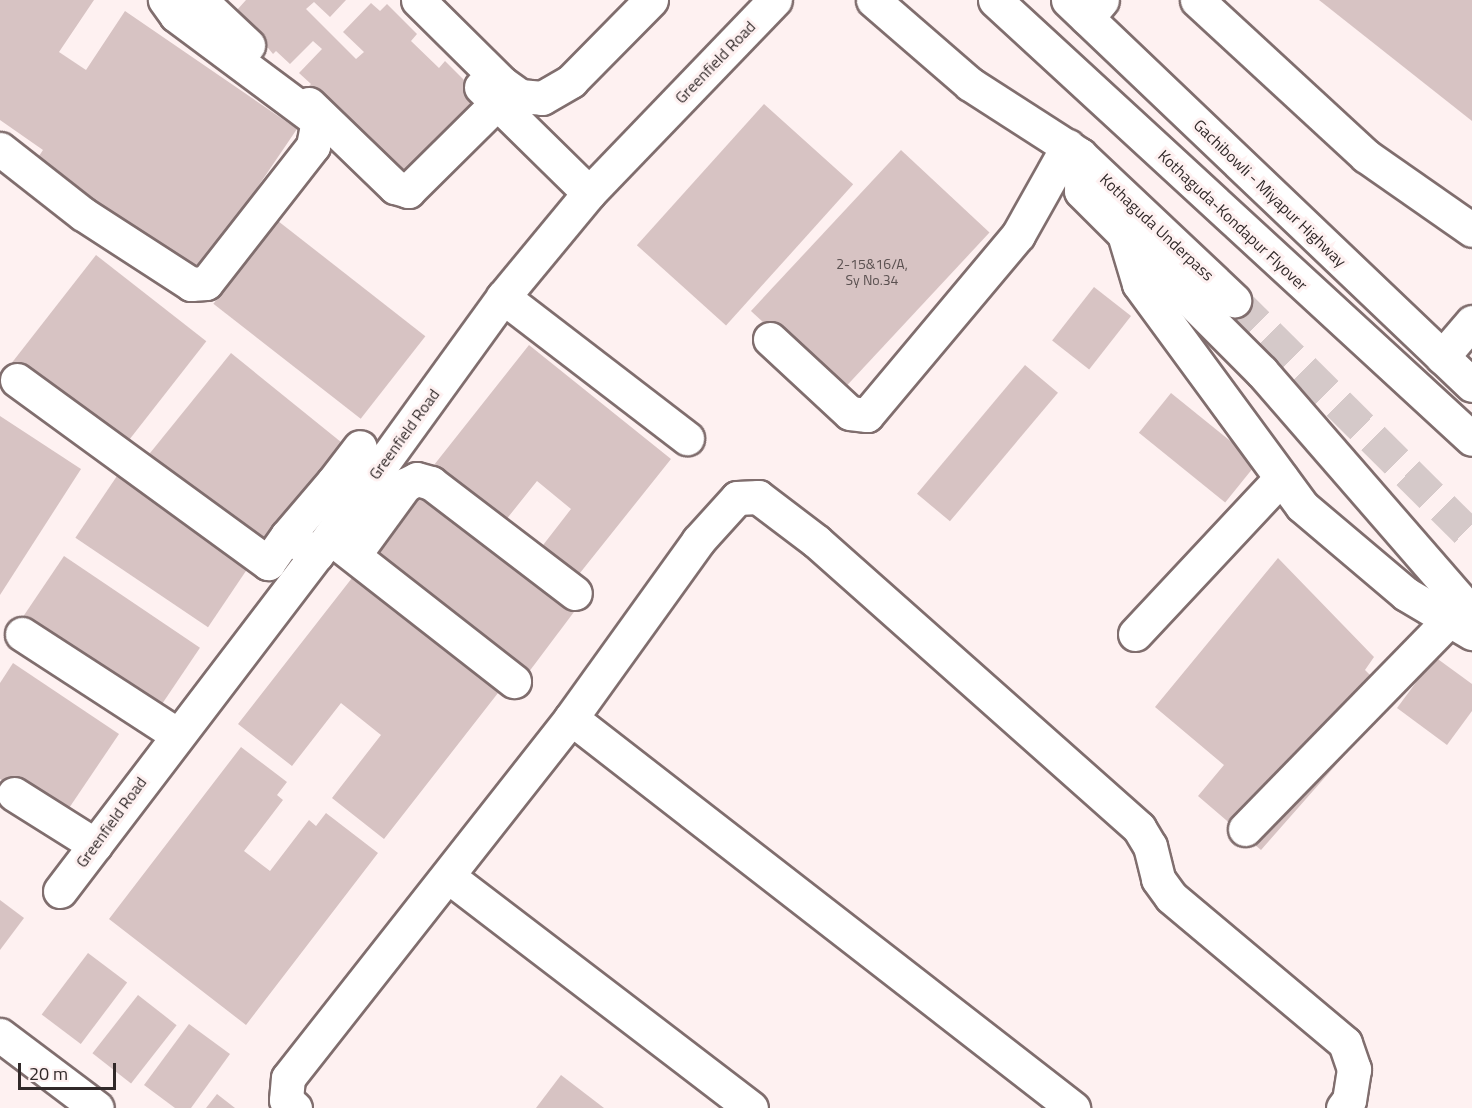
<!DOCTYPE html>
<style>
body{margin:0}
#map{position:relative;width:1472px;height:1108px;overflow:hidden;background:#fef1f1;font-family:"Titillium Web",sans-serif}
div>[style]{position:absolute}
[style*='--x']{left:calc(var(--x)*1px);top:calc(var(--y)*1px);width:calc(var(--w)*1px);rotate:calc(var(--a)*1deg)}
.building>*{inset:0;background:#d7c3c3;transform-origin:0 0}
.major-tunnel>*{height:33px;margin-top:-16.5px;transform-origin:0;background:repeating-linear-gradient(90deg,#d5c9c9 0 33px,transparent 0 49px)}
.roads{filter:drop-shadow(2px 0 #806e6e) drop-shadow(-2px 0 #806e6e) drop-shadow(0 2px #806e6e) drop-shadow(0 -2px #806e6e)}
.minor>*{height:33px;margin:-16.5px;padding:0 16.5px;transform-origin:16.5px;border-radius:16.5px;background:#fff}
.major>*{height:33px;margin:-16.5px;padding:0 16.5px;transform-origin:16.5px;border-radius:16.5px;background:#fff}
span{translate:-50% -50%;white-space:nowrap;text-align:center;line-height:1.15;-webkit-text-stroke:6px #fef1f1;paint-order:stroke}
.number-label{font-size:14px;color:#5a5050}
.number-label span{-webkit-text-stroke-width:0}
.street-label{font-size:16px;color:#312929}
.scale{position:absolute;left:18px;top:1063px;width:98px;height:27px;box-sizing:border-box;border:3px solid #312929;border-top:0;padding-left:8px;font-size:18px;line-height:21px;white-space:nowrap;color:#312929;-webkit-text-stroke:4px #fef1f1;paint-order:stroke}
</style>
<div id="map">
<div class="building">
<div style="clip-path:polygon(0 0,94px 0,59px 52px,86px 70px,125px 11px,297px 129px,199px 273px,35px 162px,43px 150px,0 120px)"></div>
<div style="clip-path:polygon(246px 0,346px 0,330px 17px,314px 2px,306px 9px,356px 59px,364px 52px,343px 32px,371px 3px,380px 11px,387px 4px,417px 34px,411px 41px,439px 68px,445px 61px,475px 91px,468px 97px,479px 109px,405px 184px,308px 87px,311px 84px,299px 73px,322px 49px,313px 41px,290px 64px,276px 51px,273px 54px,237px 10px)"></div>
<div style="clip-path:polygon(1319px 0,1472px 0,1472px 121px)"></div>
<div style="left:764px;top:104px;width:120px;height:190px;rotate:42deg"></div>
<div style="left:901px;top:150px;width:121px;height:220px;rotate:43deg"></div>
<div style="left:278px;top:221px;width:187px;height:105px;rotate:38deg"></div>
<div style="left:96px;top:255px;width:140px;height:136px;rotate:38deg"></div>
<div style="left:1094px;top:287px;width:47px;height:68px;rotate:38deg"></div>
<div style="clip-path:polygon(529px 345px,671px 459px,576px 578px,540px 549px,571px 509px,537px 481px,505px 521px,434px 465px)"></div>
<div style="left:231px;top:353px;width:151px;height:135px;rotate:39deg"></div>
<div style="left:1025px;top:365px;width:43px;height:168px;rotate:40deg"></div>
<div style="left:1171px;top:393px;width:111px;height:51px;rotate:39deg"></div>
<div style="clip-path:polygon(0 416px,81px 469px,0 595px)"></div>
<div style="left:119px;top:473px;width:160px;height:78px;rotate:34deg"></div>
<div style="left:420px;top:489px;width:197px;height:84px;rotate:37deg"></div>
<div style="left:64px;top:556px;width:164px;height:79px;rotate:34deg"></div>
<div style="clip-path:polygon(1278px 558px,1374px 657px,1365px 670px,1394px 699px,1261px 850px,1198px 796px,1224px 765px,1155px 707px)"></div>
<div style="clip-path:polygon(359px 569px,505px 684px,384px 839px,332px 798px,381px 735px,341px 703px,292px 766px,238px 724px)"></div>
<div style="clip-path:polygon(1435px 657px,1472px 684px,1472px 711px,1447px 745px,1397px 708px)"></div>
<div style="clip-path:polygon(13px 663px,119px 734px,61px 820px,0 779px,0 683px)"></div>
<div style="clip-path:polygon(241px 747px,287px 782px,277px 795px,283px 800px,244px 851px,270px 871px,309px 820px,316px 826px,326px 813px,378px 853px,246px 1025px,109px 919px)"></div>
<div style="clip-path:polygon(0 900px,24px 918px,0 950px)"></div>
<div style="left:88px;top:953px;width:49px;height:77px;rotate:37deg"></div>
<div style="left:138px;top:995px;width:49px;height:74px;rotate:38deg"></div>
<div style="clip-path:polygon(189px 1024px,230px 1054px,191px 1108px,175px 1108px,144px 1085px)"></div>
<div style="clip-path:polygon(561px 1075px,604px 1108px,536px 1108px)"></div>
<div style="clip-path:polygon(217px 1094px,235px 1108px,206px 1108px)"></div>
</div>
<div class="major-tunnel">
<div style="--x:1234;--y:300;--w:335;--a:44.8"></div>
</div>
<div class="roads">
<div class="minor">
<div style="--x:200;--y:0;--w:66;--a:43.2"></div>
<div style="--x:418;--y:0;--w:118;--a:44.7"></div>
<div style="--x:502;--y:83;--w:22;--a:36"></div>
<div style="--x:520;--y:96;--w:22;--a:5"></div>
<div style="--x:542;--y:98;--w:34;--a:-30"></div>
<div style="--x:571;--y:81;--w:114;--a:-45.4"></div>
<div style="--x:1197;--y:0;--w:230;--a:42.7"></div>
<div style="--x:1366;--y:156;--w:129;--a:34.9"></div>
<div style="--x:1087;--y:18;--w:23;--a:-50"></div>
<div style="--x:481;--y:87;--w:151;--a:44.5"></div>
<div style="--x:309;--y:104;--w:120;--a:44"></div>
<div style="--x:395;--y:187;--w:14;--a:17"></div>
<div style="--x:408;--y:191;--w:125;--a:-44.7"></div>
<div style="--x:0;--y:149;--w:105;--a:38.1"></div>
<div style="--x:83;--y:214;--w:129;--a:32.9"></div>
<div style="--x:191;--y:284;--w:15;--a:-4"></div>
<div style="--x:206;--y:283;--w:174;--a:-52"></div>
<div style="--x:313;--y:146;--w:25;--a:-79"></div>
<div style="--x:318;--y:121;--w:177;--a:-143.3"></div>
<div style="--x:176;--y:15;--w:19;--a:-126"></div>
<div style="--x:1124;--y:234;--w:52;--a:73.3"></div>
<div style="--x:1139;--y:284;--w:275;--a:53.7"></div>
<div style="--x:1302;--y:506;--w:136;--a:40.2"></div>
<div style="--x:1406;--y:594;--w:77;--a:30.6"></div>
<div style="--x:503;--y:297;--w:232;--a:37.5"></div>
<div style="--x:770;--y:339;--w:109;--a:42.8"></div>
<div style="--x:850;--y:413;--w:17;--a:7"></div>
<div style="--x:867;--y:415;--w:235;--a:-50"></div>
<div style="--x:1018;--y:235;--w:102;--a:-60.7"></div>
<div style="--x:1442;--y:357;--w:46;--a:-49.4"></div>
<div style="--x:17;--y:380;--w:311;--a:36.1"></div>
<div style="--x:268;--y:563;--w:33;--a:-55"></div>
<div style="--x:287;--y:536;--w:35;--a:31"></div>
<div style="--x:357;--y:499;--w:29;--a:-145"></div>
<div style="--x:333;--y:482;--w:44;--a:-52.4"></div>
<div style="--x:287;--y:536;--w:71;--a:-49.6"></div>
<div style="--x:336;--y:542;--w:226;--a:38"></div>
<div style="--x:354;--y:555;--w:87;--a:-53.9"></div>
<div style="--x:405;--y:485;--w:13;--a:-27"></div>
<div style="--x:417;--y:479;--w:15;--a:16"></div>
<div style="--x:431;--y:483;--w:181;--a:37.4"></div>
<div style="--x:22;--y:634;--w:184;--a:33"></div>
<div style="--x:1135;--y:634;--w:214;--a:-46.9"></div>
<div style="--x:571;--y:718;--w:636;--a:37.84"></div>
<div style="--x:14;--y:794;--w:96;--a:32.2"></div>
<div style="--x:1245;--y:829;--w:293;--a:-45.7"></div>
<div style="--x:449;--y:877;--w:380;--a:37.4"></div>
<div style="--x:60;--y:891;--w:424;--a:-52.7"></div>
<div style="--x:317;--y:554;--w:317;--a:-54.1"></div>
<div style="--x:503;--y:297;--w:135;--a:-50.4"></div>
<div style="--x:589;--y:193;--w:268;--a:-46.1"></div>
<div style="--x:0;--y:1035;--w:121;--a:37"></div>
<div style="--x:295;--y:1108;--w:12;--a:-138"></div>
<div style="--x:286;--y:1100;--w:22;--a:-85"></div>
<div style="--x:288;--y:1078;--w:458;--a:-51.8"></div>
<div style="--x:571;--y:718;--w:218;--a:-54.3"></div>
<div style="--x:698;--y:541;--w:58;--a:-47.8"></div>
<div style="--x:737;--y:498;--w:21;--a:-3"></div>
<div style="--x:758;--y:497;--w:73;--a:37.2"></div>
<div style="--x:816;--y:541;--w:432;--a:41.6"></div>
<div style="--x:1139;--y:828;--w:21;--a:59"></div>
<div style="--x:1150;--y:846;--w:34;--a:76"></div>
<div style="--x:1158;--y:879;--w:22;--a:54"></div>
<div style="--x:1171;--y:897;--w:227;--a:40"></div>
<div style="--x:1345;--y:1043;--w:28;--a:71"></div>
<div style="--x:1354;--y:1069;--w:31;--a:99"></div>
<div style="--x:1349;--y:1100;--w:10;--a:127"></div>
</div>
<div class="major">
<div style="--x:873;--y:0;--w:128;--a:40.9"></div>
<div style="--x:970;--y:84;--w:131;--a:32.8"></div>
<div style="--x:1080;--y:155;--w:212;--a:43.3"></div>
<div style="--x:995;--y:0;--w:648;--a:42.62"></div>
<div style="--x:1068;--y:0;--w:558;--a:43.62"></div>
<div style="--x:1080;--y:155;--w:36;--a:88"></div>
<div style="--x:1081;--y:191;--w:256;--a:45"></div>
<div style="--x:1262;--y:372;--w:320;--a:49"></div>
</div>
</div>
<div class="number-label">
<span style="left:872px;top:272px">2-15&amp;16/A,<br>Sy No.34</span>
</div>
<div class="street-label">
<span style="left:715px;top:62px;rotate:-46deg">Greenfield Road</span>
<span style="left:1270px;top:193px;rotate:44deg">Gachibowli - Miyapur Highway</span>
<span style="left:1233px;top:220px;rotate:43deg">Kothaguda-Kondapur Flyover</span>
<span style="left:1157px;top:227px;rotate:43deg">Kothaguda Underpass</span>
<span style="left:404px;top:434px;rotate:-54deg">Greenfield Road</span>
<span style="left:111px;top:822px;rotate:-54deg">Greenfield Road</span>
</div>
<div class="scale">20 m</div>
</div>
